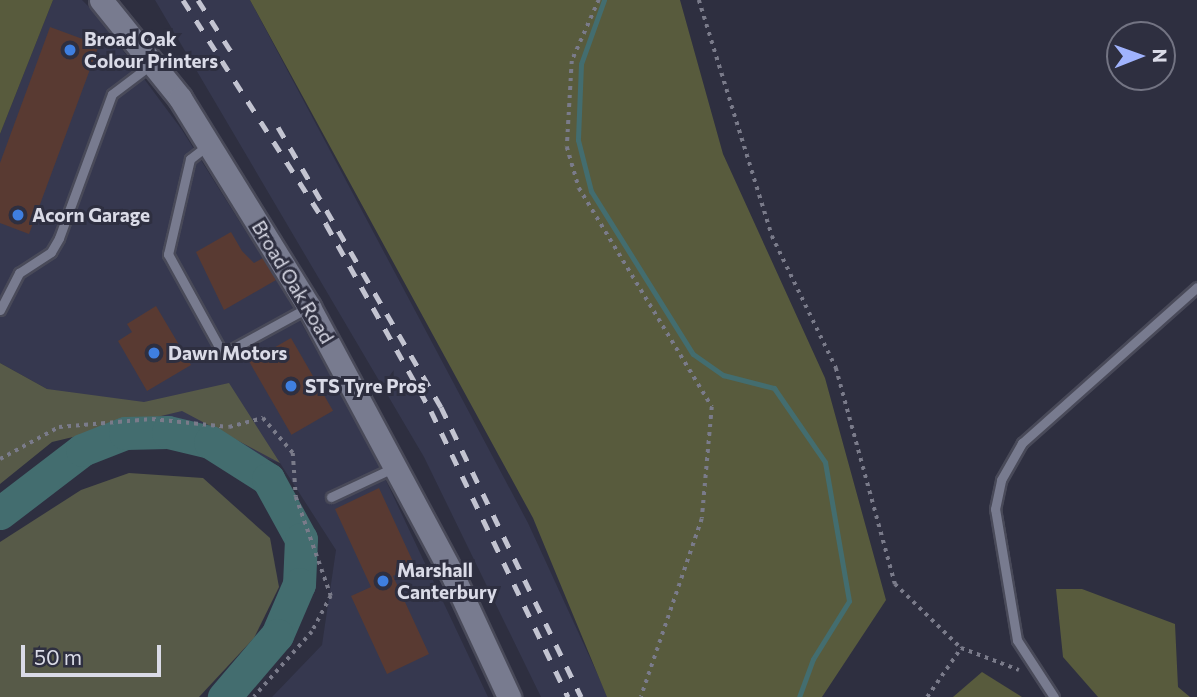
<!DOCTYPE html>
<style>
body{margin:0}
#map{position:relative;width:1197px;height:697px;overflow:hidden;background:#2e2f40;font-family:Commissioner,sans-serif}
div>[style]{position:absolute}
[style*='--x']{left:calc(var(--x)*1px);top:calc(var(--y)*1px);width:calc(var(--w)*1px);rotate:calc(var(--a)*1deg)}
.built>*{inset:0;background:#36384f}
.green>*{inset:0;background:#575a48}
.forest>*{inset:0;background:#585b3d}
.stream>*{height:5px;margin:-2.5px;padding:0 2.5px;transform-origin:2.5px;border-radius:2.5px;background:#436d6f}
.river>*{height:33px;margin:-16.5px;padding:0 16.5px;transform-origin:16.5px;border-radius:16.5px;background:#436d6f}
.building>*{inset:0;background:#593a32;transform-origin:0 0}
.path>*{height:3.5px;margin-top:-1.75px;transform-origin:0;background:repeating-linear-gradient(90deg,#7a7b8a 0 3.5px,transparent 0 8.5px)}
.roads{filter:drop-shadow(2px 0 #494a59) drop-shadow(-2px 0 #494a59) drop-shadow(0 2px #494a59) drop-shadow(0 -2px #494a59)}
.lane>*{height:9px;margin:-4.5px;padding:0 4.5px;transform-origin:4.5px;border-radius:4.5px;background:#787b8f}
.secondary>*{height:23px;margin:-11.5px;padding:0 11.5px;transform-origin:11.5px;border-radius:11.5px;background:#787b8f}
.rail>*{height:5px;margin-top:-2.5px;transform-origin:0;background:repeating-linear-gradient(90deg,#c3c4d1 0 12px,transparent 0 24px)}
.dots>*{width:19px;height:19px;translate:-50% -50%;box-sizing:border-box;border:4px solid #2e2f40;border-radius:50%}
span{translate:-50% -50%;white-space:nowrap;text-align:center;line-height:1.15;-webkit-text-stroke:6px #2e2f40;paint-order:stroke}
.poi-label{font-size:19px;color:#dadbe7;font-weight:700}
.left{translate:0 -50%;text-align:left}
.street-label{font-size:19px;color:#dadbe7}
.north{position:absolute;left:1106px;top:21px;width:70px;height:70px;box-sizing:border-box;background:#2e2f40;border:2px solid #737483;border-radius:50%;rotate:89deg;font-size:19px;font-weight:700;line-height:28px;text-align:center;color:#dadbe7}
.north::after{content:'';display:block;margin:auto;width:24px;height:32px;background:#a0b3fd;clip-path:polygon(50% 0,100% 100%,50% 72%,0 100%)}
.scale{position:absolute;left:21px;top:645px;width:140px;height:32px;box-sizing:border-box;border:4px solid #dadbe7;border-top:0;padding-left:9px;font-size:21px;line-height:24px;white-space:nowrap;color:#dadbe7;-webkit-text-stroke:5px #2e2f40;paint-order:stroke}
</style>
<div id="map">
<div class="built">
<div style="clip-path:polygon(53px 0,82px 0,96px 14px,182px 130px,287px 297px,372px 451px,488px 697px,272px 697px,322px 645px,336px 550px,280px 463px,47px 389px,0 363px,0 134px)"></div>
<div style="clip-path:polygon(155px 0,250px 0,528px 523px,608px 697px,541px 697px,424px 457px)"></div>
</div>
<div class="green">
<div style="clip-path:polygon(0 363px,47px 389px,144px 402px,229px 383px,280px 463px,182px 411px,52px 442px,0 484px)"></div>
<div style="clip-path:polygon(129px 473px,203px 478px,270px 538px,279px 587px,254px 638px,199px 697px,0 697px,0 542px,81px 490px)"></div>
</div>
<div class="forest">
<div style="clip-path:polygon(0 0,53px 0,0 134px)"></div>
<div style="clip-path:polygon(250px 0,680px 0,723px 154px,825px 378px,886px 600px,822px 697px,607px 697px,533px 518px)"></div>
<div style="clip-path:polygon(1056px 589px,1082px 589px,1175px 624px,1178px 687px,1190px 697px,1098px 697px,1063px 657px)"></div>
<div style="clip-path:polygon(982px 672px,1022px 697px,953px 697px)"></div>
</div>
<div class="stream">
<div style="--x:604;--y:0;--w:68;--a:109.8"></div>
<div style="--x:581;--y:64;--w:76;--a:92.3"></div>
<div style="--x:578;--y:140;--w:53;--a:75.7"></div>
<div style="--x:591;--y:191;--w:192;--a:58"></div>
<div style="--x:693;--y:354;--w:37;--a:35"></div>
<div style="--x:723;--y:375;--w:53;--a:14.3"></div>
<div style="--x:774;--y:388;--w:90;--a:55.4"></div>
<div style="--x:825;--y:462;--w:141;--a:80.2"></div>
<div style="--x:849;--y:601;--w:68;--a:121.8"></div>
<div style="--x:813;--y:659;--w:40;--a:110.2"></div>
</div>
<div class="river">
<div style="--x:0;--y:513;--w:103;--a:-37.5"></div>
<div style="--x:82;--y:450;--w:46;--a:-21.6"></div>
<div style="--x:125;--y:433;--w:43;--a:-1.3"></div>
<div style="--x:168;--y:432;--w:43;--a:13.4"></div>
<div style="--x:210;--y:442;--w:69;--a:32.5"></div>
<div style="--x:268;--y:479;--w:68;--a:61.2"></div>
<div style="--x:301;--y:539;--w:45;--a:92.5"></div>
<div style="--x:299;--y:584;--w:56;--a:113.3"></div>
<div style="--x:277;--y:635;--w:82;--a:130.5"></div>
</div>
<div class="building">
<div style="clip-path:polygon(50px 27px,99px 45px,29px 234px,0 223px,0 163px)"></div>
<div style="clip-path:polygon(231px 232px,242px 251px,254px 263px,263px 258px,276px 280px,224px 310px,196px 252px)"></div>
<div style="clip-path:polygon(156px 306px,191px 365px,147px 391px,118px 341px,132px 332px,127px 324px)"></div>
<div style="left:291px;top:338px;width:84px;height:48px;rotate:60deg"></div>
<div style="clip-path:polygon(379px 488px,415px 566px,393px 576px,429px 654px,387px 674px,351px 596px,371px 587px,335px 509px)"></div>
</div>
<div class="path">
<div style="--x:599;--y:0;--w:67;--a:113.9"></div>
<div style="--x:572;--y:61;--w:86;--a:93.3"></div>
<div style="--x:567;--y:147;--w:43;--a:73.7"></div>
<div style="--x:579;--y:188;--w:256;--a:58.7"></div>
<div style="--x:712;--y:407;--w:112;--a:95.1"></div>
<div style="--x:702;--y:519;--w:188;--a:108.9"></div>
<div style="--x:699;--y:0;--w:247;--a:72.8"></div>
<div style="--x:772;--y:236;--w:147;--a:64.1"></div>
<div style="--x:836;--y:368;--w:224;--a:74.7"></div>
<div style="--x:895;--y:584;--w:92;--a:44.1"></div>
<div style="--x:961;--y:648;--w:62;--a:20.8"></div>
<div style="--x:0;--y:459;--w:67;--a:-28.5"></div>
<div style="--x:59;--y:427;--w:93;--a:-4.9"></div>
<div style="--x:152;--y:419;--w:77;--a:5.9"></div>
<div style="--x:229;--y:427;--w:35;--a:-15"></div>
<div style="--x:263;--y:418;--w:46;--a:49.4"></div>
<div style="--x:293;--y:453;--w:44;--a:86.1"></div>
<div style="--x:296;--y:497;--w:105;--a:70.5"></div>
<div style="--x:331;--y:596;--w:41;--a:117.8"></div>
<div style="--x:312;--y:632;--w:87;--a:131.7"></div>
<div style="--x:927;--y:697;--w:60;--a:-55.2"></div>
</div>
<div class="roads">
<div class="lane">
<div style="--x:208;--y:145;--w:23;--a:142"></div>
<div style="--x:190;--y:159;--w:98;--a:103"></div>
<div style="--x:168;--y:254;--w:114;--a:61.2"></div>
<div style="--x:223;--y:354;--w:96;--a:-28.7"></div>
<div style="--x:0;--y:310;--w:42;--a:-62.8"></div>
<div style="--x:19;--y:273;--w:38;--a:-33"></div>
<div style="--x:51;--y:252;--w:16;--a:-60"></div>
<div style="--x:59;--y:238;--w:153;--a:-69.8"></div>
<div style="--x:112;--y:94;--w:51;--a:-37.1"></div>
<div style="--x:331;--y:497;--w:71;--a:-25.1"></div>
<div style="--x:1054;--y:697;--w:68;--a:-123"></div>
<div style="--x:1017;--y:640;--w:133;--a:-99.5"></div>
<div style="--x:995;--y:509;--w:30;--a:-78"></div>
<div style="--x:1001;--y:480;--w:43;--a:-60.4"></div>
<div style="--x:1022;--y:443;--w:234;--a:-41.7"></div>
</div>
<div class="secondary">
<div style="--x:101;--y:0;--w:126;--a:51.1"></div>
<div style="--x:180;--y:98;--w:246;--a:58.3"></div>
<div style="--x:309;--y:307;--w:303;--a:61.8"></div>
<div style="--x:452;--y:574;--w:136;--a:65.1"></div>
</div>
</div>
<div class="rail">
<div style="--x:183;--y:0;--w:266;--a:57.4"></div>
<div style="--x:326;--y:224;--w:214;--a:60.7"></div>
<div style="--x:431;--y:411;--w:317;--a:64.4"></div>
<div style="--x:198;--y:0;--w:63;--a:57.3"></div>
<div style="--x:278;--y:127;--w:324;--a:59.8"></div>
<div style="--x:441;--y:407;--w:322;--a:64.2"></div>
</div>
<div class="dots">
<div style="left:70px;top:50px;background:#3f7fe0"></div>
<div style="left:18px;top:215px;background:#3f7fe0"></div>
<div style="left:154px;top:353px;background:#3f7fe0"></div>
<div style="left:291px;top:386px;background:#3f7fe0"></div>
<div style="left:383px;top:581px;background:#3f7fe0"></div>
</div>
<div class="poi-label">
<span class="left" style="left:84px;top:50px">Broad Oak<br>Colour Printers</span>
<span class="left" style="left:32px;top:215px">Acorn Garage</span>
<span class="left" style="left:168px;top:353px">Dawn Motors</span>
<span class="left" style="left:305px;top:386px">STS Tyre Pros</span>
<span class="left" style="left:397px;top:581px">Marshall<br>Canterbury</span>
</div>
<div class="street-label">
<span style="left:293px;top:282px;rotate:59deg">Broad Oak Road</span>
</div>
<div class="north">N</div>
<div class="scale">50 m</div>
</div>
